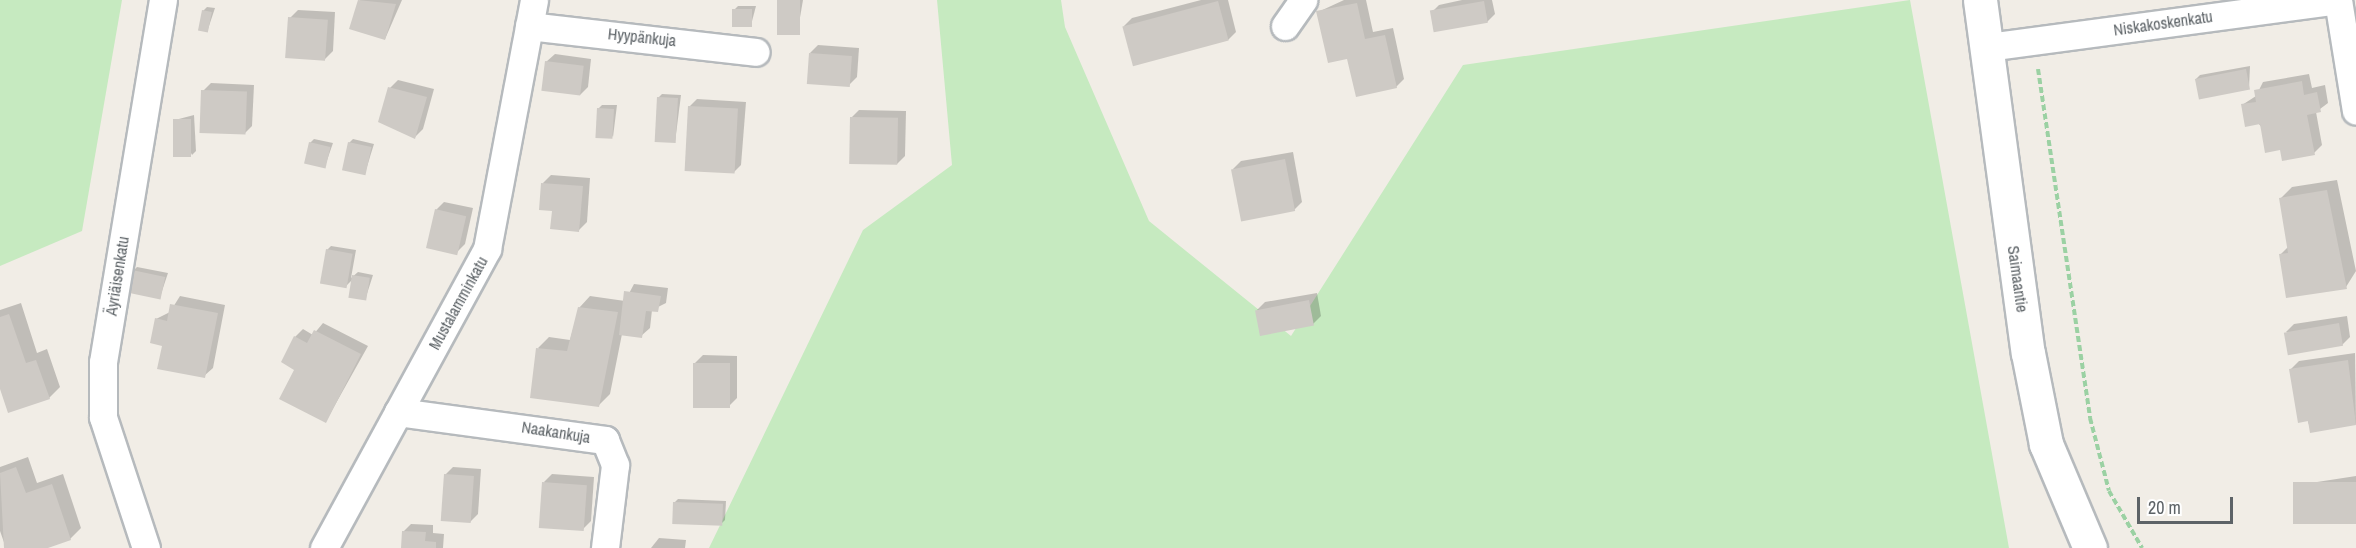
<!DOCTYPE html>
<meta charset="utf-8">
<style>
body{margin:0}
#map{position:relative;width:2356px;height:548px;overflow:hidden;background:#f1ede6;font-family:"Archivo Narrow",sans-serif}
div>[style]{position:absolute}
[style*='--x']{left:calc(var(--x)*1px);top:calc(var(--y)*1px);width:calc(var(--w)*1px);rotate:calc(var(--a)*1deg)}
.green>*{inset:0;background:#c6eac0}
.shadow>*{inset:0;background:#0003}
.building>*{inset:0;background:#cecac5;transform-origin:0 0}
.path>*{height:4px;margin-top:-2px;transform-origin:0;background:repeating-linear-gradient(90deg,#9bd1a3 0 6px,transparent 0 9px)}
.roads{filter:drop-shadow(2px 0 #b6babd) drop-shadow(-2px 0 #b6babd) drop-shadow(0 2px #b6babd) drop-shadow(0 -2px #b6babd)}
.street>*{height:27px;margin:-13.5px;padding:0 13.5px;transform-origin:13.5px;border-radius:13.5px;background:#fff}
.secondary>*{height:33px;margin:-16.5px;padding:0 16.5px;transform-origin:16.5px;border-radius:16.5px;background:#fff}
span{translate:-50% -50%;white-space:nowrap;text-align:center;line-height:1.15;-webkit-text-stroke:5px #fff;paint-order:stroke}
.street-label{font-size:16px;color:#5d6367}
.scale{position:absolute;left:2137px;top:497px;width:96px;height:27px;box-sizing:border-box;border:3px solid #5d6367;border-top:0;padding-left:8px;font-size:18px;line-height:21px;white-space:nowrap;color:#5d6367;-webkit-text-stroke:4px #fff;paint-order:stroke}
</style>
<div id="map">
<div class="green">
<div style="clip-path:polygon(0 0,122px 0,82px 231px,0 266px)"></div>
<div style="clip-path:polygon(937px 0,1061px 0,1065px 27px,1149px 221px,1291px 336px,1463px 65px,1910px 0,2009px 548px,709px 548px,863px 230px,952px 165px)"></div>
</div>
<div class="shadow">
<div style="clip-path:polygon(360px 0,402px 0,385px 39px,351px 28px)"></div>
<div style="clip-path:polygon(779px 0,803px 0,797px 35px)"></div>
<div style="clip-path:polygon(1201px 0,1228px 0,1236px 32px,1228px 40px,1124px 26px,1132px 18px)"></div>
<div style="clip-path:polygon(1344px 0,1366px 0,1373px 32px,1393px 28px,1404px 79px,1396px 87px,1349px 57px,1318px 12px)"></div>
<div style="clip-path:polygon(1462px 0,1492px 0,1495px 14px,1487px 22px,1431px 13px,1439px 5px)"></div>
<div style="clip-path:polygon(738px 6px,756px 6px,751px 25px,734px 10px)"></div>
<div style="clip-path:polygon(207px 7px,215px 8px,207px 32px,203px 11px)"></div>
<div style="clip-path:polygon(298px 10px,335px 12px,333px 51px,325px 59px,290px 18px)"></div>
<div style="clip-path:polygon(818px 45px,859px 48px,857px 77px,849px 85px,810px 53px)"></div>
<div style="clip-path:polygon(555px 54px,591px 59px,588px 87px,580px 95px,546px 62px)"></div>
<div style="clip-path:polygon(2250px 66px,2249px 88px,2196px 79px,2200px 75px)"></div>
<div style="clip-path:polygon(2309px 74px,2312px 88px,2325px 85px,2328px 103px,2316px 112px,2322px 145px,2314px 153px,2281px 149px,2242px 105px,2256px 96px,2263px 82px)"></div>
<div style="clip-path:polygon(398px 80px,434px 89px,423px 129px,415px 137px,390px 88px)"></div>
<div style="clip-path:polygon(211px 83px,254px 85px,252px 126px,244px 134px,203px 91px)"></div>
<div style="clip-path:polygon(662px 94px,681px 95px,675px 142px,658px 98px)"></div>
<div style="clip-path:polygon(697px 99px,746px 102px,741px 165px,733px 173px,689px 107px)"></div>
<div style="clip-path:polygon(602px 105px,617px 105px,613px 137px,598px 109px)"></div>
<div style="clip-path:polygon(859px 110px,906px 111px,905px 156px,897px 164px,851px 118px)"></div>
<div style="clip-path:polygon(194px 115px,196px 151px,192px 155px,175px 120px)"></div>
<div style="clip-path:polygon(314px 139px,333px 143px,325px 166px,310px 143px)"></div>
<div style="clip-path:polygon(353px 139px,374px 144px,365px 173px,349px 143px)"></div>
<div style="clip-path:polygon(1293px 152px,1302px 202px,1294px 210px,1233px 169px,1241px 161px)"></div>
<div style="clip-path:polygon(551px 175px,590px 178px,587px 222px,579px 230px,553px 210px,543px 183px)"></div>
<div style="clip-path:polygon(2337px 180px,2356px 271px,2346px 287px,2280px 255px,2288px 247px,2281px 198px,2292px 187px)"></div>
<div style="clip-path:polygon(444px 202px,473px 208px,465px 244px,457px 252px,436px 210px)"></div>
<div style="clip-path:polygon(331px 246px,356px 250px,351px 278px,358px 272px,373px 275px,365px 300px,353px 279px,346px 286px,327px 250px)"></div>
<div style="clip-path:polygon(137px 267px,168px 273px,160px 297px,133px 271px)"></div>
<div style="clip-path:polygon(634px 284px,668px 288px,666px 303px,652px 310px,650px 328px,641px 336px,622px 334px,610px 394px,599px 405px,538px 348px,549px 337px,570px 340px,579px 308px,590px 296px,625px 301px)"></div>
<div style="clip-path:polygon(1317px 293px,1321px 316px,1313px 324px,1257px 310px,1265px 302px)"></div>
<div style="clip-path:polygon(180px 296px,225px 305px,213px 368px,204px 376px,164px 344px,156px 319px,170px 312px)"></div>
<div style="clip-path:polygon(21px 303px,37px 353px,47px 349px,60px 387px,49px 398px,0 384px,0 310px)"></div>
<div style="clip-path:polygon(2347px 316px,2350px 337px,2342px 345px,2286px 332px,2294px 324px)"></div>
<div style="clip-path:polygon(323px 323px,368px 346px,326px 421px,295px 337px,303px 329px,313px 335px)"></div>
<div style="clip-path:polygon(2355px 353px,2356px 424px,2311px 431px,2291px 369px,2299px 361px)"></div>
<div style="clip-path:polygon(703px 355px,737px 356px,737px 398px,729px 406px,695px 363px)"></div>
<div style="clip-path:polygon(28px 457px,37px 483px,63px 474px,81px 528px,70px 539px,44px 548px,6px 548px,0 531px,0 467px)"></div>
<div style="clip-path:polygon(453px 467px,481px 469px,478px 514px,470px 522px,445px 475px)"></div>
<div style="clip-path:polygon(552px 474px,594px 477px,591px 521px,583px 529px,544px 482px)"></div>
<div style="clip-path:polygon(2356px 476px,2356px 523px,2296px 492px,2304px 484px)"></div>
<div style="clip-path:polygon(678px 499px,726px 501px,725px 520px,721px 524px,674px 503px)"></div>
<div style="clip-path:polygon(411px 524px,433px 525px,433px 533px,444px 534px,443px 548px,402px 548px,403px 532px)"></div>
<div style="clip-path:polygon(659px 538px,686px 540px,685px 548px,651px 548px)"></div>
</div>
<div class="building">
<div style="clip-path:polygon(358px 0,396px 4px,385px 40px,349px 29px)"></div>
<div style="left:777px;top:0;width:23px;height:35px"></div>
<div style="left:1218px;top:1px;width:41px;height:99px;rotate:75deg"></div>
<div style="left:1484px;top:1px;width:22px;height:55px;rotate:80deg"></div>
<div style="clip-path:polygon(1357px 3px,1365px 39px,1385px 35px,1397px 88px,1356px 97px,1347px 59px,1328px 63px,1316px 11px)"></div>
<div style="left:732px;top:9px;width:20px;height:18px"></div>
<div style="left:202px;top:10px;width:10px;height:21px;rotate:11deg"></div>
<div style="left:288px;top:17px;width:40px;height:41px;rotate:4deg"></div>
<div style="left:809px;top:53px;width:43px;height:31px;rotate:4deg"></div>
<div style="left:545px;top:61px;width:39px;height:30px;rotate:7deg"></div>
<div style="left:2246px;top:69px;width:21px;height:52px;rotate:79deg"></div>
<div style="clip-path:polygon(2302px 81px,2304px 95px,2317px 92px,2321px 112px,2307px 115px,2315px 155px,2282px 161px,2280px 150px,2265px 153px,2260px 124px,2245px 127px,2241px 104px,2256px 102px,2254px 90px)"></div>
<div style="clip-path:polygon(388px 87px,427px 97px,415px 139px,378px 122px)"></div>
<div style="left:201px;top:90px;width:46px;height:43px;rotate:2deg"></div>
<div style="left:657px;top:97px;width:21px;height:45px;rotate:3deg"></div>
<div style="left:688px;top:106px;width:50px;height:65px;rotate:3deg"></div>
<div style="left:597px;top:108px;width:17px;height:30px;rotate:3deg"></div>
<div style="left:850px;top:117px;width:48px;height:47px;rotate:1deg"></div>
<div style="left:173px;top:119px;width:18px;height:38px"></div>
<div style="left:309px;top:142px;width:22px;height:22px;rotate:13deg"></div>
<div style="left:348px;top:142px;width:24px;height:29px;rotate:12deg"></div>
<div style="left:1285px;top:159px;width:53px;height:55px;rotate:79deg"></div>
<div style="clip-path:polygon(541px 183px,583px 186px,579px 232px,550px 229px,552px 211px,539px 210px)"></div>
<div style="clip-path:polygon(2327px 190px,2347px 289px,2286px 298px,2279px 254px,2288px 253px,2279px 198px)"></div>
<div style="left:435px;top:209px;width:32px;height:40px;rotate:13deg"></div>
<div style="left:326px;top:249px;width:27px;height:35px;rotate:10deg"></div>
<div style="left:132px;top:270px;width:34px;height:23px;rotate:12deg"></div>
<div style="left:352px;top:275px;width:18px;height:23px;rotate:9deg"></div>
<div style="clip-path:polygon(624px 291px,661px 296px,658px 312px,646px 311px,642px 338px,619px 335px)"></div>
<div style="left:1309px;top:300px;width:26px;height:55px;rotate:79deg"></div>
<div style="clip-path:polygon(170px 304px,218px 313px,205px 378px,157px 369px,162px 346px,150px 343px,155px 318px,167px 321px)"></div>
<div style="clip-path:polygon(578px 307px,618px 312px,599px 407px,530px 398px,536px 348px,567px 351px)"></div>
<div style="clip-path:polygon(9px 314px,26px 363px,36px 360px,50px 399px,8px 413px,0 389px,0 317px)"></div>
<div style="left:2339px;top:323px;width:23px;height:56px;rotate:80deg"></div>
<div style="clip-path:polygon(314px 330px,361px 354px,326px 423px,279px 399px,294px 370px,281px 362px,294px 336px,307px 343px)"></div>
<div style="clip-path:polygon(2348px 360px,2356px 425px,2310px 433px,2308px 421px,2298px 423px,2289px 369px)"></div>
<div style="left:693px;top:363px;width:37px;height:45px"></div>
<div style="clip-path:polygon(16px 467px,26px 493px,52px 484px,71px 540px,48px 548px,4px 548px,0 473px)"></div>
<div style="left:444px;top:474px;width:30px;height:47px;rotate:4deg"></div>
<div style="left:542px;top:482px;width:45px;height:46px;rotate:4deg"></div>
<div style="left:2356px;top:482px;width:42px;height:63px;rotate:90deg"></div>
<div style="left:673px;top:502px;width:50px;height:22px;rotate:2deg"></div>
<div style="clip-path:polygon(402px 531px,426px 532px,425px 541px,436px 542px,436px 548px,401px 548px)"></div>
</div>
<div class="path">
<div style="--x:2038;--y:69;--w:353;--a:81.5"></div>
<div style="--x:2090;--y:418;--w:75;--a:75.4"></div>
<div style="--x:2109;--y:491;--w:66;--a:59.9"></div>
</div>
<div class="roads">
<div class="street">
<div style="--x:2338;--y:0;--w:112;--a:80.8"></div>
<div style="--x:529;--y:26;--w:228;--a:6.5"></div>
<div style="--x:1285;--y:26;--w:32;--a:-55"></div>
<div style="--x:1987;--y:47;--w:354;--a:-7.6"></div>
<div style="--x:398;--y:412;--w:209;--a:7.7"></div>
<div style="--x:605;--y:440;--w:27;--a:68"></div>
<div style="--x:615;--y:465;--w:84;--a:96.9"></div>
<div style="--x:146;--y:548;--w:138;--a:-108.2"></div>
<div style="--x:103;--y:417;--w:55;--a:-90"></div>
<div style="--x:103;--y:362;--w:367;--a:-80.6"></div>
<div style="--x:324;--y:548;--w:341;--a:-61.4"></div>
<div style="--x:487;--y:249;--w:253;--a:-79.3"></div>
</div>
<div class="secondary">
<div style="--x:1980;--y:0;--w:356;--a:82.3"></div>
<div style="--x:2028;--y:353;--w:93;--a:78.8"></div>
<div style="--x:2046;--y:444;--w:113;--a:67.1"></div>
</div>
</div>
<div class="street-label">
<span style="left:2163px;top:23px;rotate:-8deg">Niskakoskenkatu</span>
<span style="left:642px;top:37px;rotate:6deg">Hyypänkuja</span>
<span style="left:117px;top:276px;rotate:-81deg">Äyriäisenkatu</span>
<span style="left:2018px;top:279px;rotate:82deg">Saimaantie</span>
<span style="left:458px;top:303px;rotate:-61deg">Mustalamminkatu</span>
<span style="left:556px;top:432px;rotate:9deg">Naakankuja</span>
</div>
<div class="scale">20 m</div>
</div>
